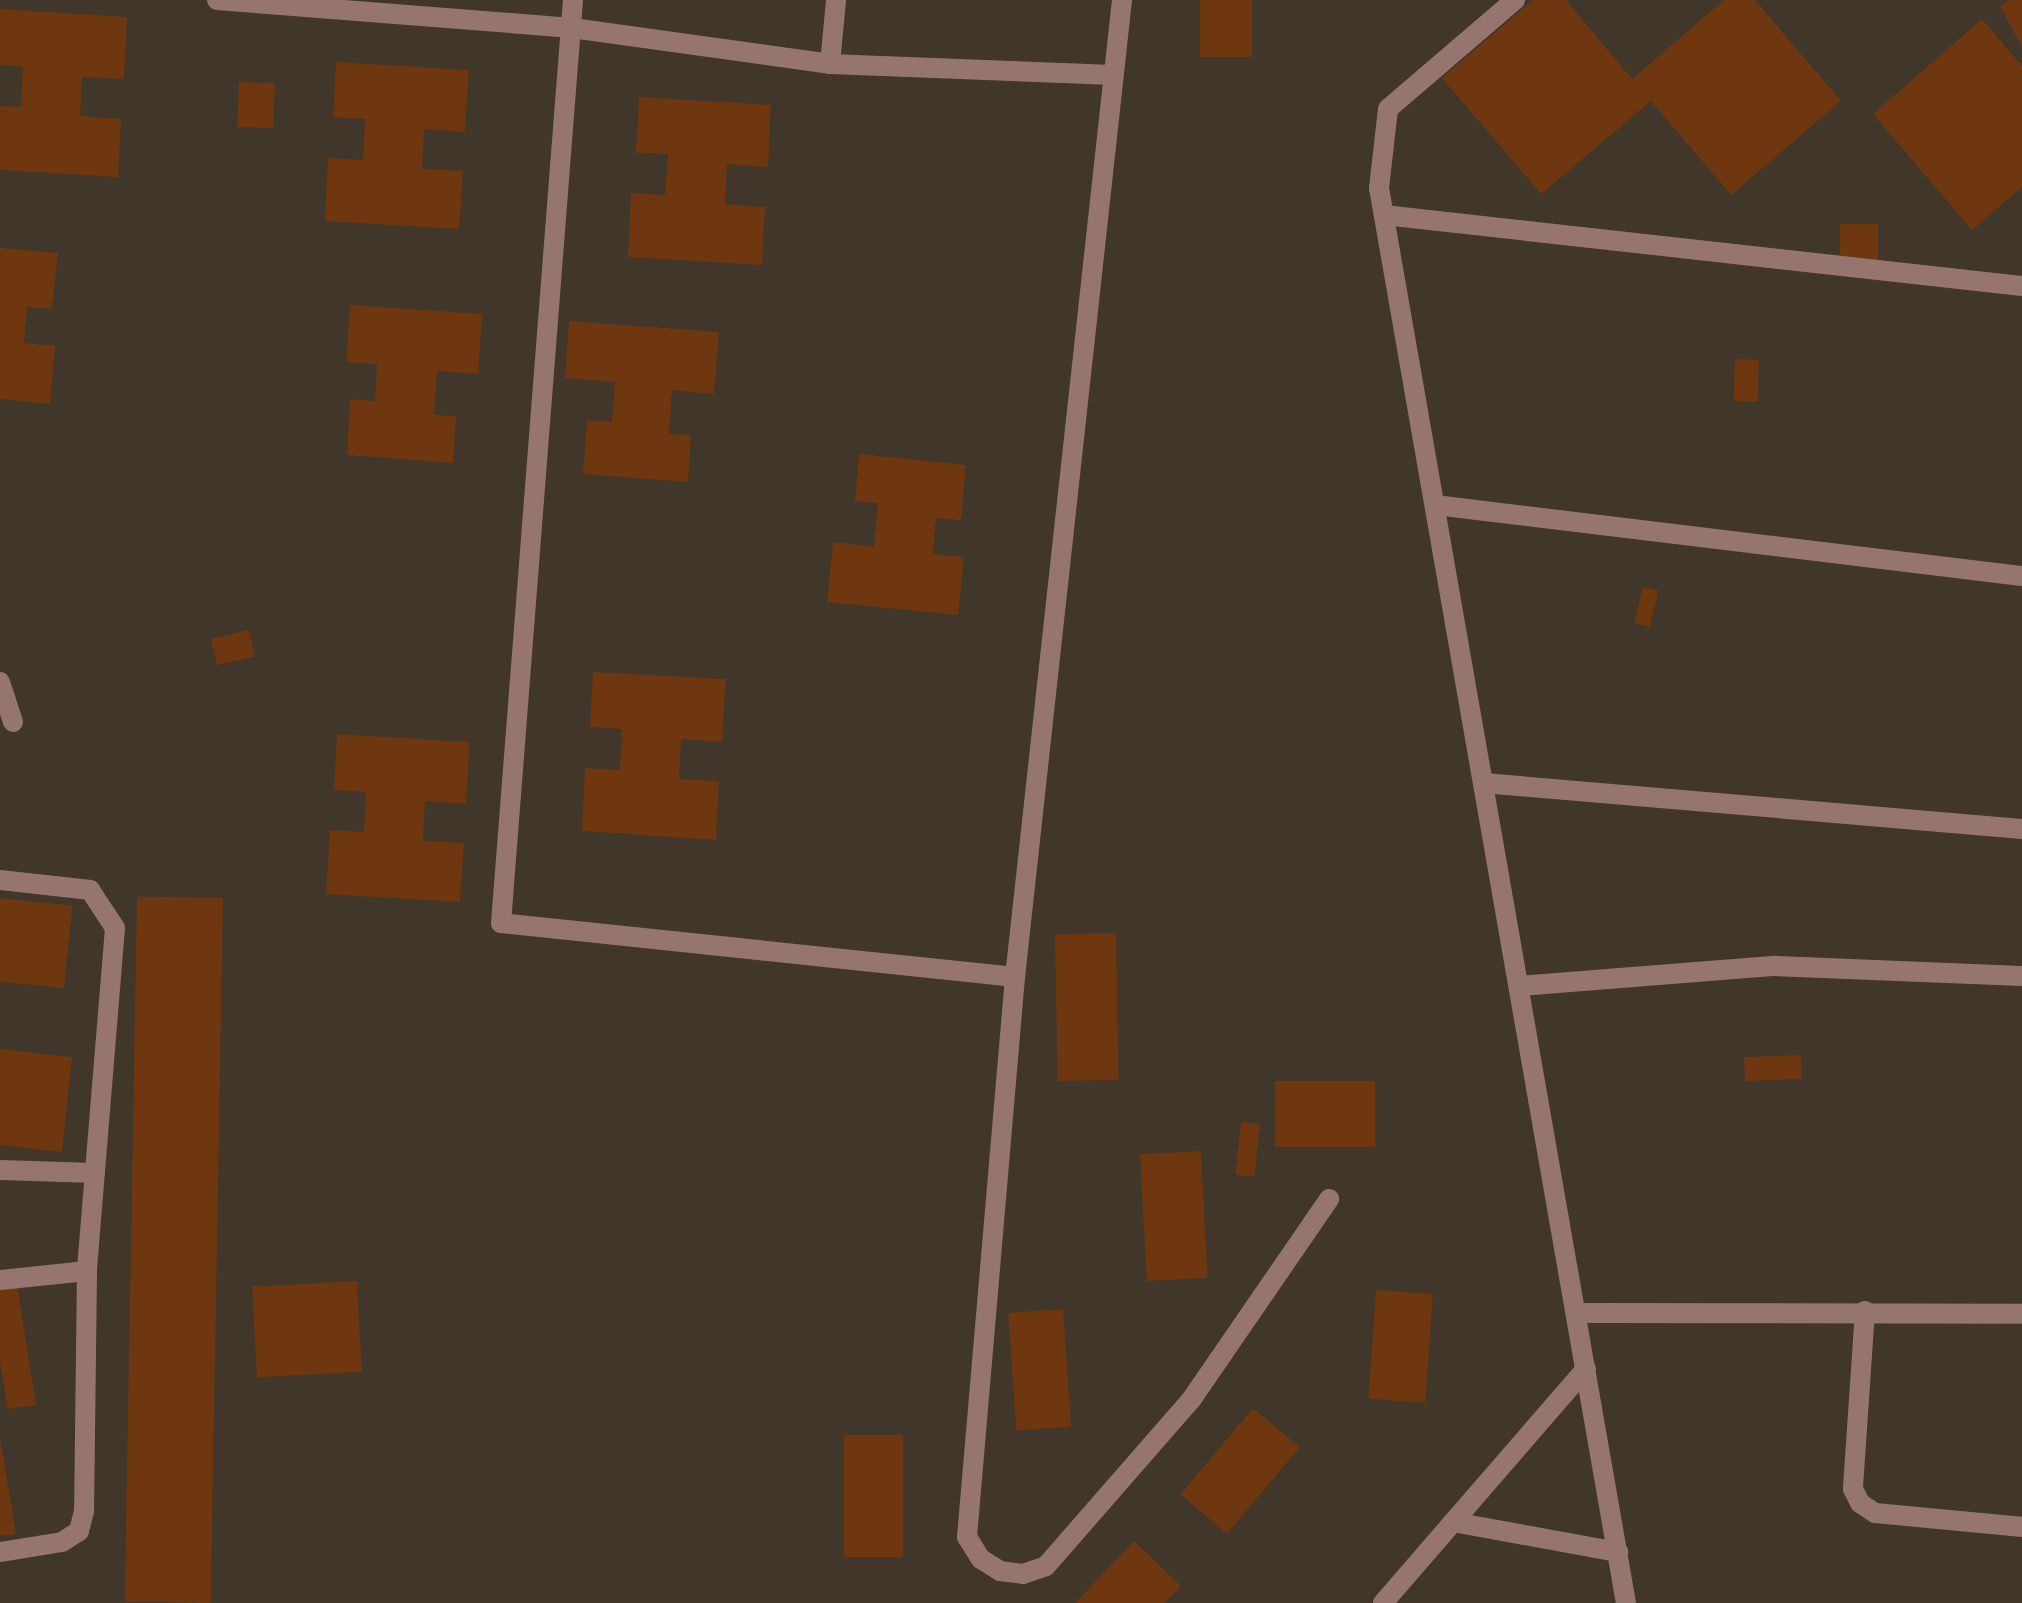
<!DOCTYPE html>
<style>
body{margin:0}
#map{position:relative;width:2022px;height:1603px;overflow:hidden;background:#403629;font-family:"DM Sans",sans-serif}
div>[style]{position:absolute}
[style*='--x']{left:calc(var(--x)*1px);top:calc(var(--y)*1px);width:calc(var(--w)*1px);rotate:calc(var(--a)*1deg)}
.building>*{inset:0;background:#6f370f;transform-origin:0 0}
.street>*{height:20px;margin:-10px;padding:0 10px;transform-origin:10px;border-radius:10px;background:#967571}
span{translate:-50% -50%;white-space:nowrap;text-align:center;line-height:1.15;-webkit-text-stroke:10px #403629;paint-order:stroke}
</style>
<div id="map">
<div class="building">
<div style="left:1200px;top:0;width:52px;height:57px"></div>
<div style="clip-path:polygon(1533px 0,1566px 0,1632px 79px,1724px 0,1755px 0,1841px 101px,1731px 195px,1651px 101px,1541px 194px,1442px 78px)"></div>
<div style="clip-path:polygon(2010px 0,2022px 0,2022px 47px,2000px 6px)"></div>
<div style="clip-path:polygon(0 9px,127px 17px,124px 79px,82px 77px,80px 116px,121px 119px,118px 177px,0 170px,0 106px,21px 107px,23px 67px,0 65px)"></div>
<div style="clip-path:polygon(1982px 19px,2022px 66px,2022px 187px,1972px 230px,1873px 114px)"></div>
<div style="clip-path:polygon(336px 62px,469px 70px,465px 132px,424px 129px,422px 169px,463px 171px,459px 229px,325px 221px,328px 158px,363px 160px,365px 119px,333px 117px)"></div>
<div style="left:239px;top:82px;width:36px;height:45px;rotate:2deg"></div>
<div style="clip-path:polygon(639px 97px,771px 105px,768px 167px,727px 164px,725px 204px,765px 207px,762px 265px,628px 257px,631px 193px,665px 195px,668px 154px,636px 153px)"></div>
<div style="left:1878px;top:224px;width:46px;height:38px;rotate:90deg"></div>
<div style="clip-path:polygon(0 248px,58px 253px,52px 309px,27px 307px,24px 343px,55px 346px,50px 404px,0 399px)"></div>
<div style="clip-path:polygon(350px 305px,482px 314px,478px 374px,437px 371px,434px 415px,456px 416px,453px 463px,347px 455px,350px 399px,375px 401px,377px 364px,346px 362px)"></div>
<div style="clip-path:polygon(569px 321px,719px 332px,714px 394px,672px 390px,669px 434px,691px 435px,688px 482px,583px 474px,587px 420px,612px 422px,615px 382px,565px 378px)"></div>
<div style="left:1735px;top:359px;width:24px;height:42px;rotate:2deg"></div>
<div style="clip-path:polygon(859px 454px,966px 465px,961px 520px,936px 518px,933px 554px,964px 557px,958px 615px,827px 602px,833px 542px,874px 547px,878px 503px,855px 501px)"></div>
<div style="left:1643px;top:587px;width:16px;height:37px;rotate:14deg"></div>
<div style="left:249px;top:630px;width:27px;height:39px;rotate:77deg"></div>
<div style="clip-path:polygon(593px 672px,726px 679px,722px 742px,681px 739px,679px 779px,719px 781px,716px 840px,582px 831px,585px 768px,620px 770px,622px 729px,590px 727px)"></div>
<div style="clip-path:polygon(337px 734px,470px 742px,466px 804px,425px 801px,423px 841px,464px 843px,460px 902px,326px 894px,330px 830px,364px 832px,366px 792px,334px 790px)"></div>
<div style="left:0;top:898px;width:73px;height:83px;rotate:6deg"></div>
<div style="left:223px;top:898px;width:705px;height:86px;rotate:91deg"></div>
<div style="left:1116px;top:933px;width:147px;height:61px;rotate:89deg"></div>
<div style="clip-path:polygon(0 1049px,72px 1057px,62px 1152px,0 1145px)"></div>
<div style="left:1801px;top:1055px;width:24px;height:57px;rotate:88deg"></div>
<div style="left:1275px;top:1081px;width:100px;height:66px"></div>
<div style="left:1241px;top:1122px;width:19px;height:53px;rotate:6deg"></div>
<div style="left:1201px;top:1151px;width:127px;height:61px;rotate:87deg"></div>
<div style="left:357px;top:1281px;width:91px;height:105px;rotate:87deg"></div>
<div style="clip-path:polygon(17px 1284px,36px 1405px,8px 1409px,0 1362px,0 1287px)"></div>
<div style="left:1376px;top:1290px;width:57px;height:109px;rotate:4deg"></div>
<div style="left:1063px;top:1309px;width:118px;height:55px;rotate:86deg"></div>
<div style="left:1253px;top:1408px;width:61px;height:113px;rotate:40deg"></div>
<div style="left:844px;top:1435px;width:59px;height:122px"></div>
<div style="clip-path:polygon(0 1438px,16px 1534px,0 1536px)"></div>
<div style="clip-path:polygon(1134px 1541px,1181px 1586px,1164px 1603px,1075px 1603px)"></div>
</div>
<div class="street">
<div style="--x:217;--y:0;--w:356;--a:4.5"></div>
<div style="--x:572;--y:28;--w:260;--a:7.9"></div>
<div style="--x:830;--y:64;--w:284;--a:2.2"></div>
<div style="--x:573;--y:0;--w:926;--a:94.46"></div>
<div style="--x:501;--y:923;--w:517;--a:6"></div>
<div style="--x:1122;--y:0;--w:983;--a:96.25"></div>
<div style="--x:1015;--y:977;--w:562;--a:94.9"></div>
<div style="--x:967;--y:1537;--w:26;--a:58"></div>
<div style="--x:981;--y:1559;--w:22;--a:32"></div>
<div style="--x:1000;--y:1571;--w:23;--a:7"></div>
<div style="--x:1023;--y:1574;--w:24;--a:-19"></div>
<div style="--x:1046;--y:1566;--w:220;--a:-48.9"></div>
<div style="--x:1191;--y:1400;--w:244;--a:-55.5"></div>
<div style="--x:1515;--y:0;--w:167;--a:139.4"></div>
<div style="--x:1388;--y:109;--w:80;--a:96.5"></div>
<div style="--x:1379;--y:188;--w:1436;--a:80.1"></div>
<div style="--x:830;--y:64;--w:64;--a:-84.6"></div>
<div style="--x:1384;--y:215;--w:642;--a:6.35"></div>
<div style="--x:1435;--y:505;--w:591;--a:6.9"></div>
<div style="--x:0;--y:682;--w:42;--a:72"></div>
<div style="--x:1484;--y:783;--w:540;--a:4.89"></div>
<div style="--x:0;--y:880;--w:91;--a:6.3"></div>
<div style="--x:90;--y:890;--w:45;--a:56.7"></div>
<div style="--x:115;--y:928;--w:344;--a:94.7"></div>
<div style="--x:87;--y:1271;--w:240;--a:90.7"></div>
<div style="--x:84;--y:1511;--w:21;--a:104"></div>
<div style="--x:79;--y:1531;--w:20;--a:147"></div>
<div style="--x:62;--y:1542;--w:63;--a:170.8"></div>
<div style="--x:1519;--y:986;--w:257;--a:-4.5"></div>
<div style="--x:1775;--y:966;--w:247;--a:2.3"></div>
<div style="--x:0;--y:1170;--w:95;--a:1.8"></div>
<div style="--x:0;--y:1280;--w:87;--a:-5.9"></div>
<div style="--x:1865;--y:1311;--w:178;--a:93.9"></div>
<div style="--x:1853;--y:1489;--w:16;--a:63"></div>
<div style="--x:1860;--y:1503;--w:18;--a:34"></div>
<div style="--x:1875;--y:1513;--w:148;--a:5.4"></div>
<div style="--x:1576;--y:1313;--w:446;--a:0.1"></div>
<div style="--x:1453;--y:1522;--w:168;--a:10.3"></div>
<div style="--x:1383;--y:1603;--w:310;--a:-49.1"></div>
</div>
</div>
